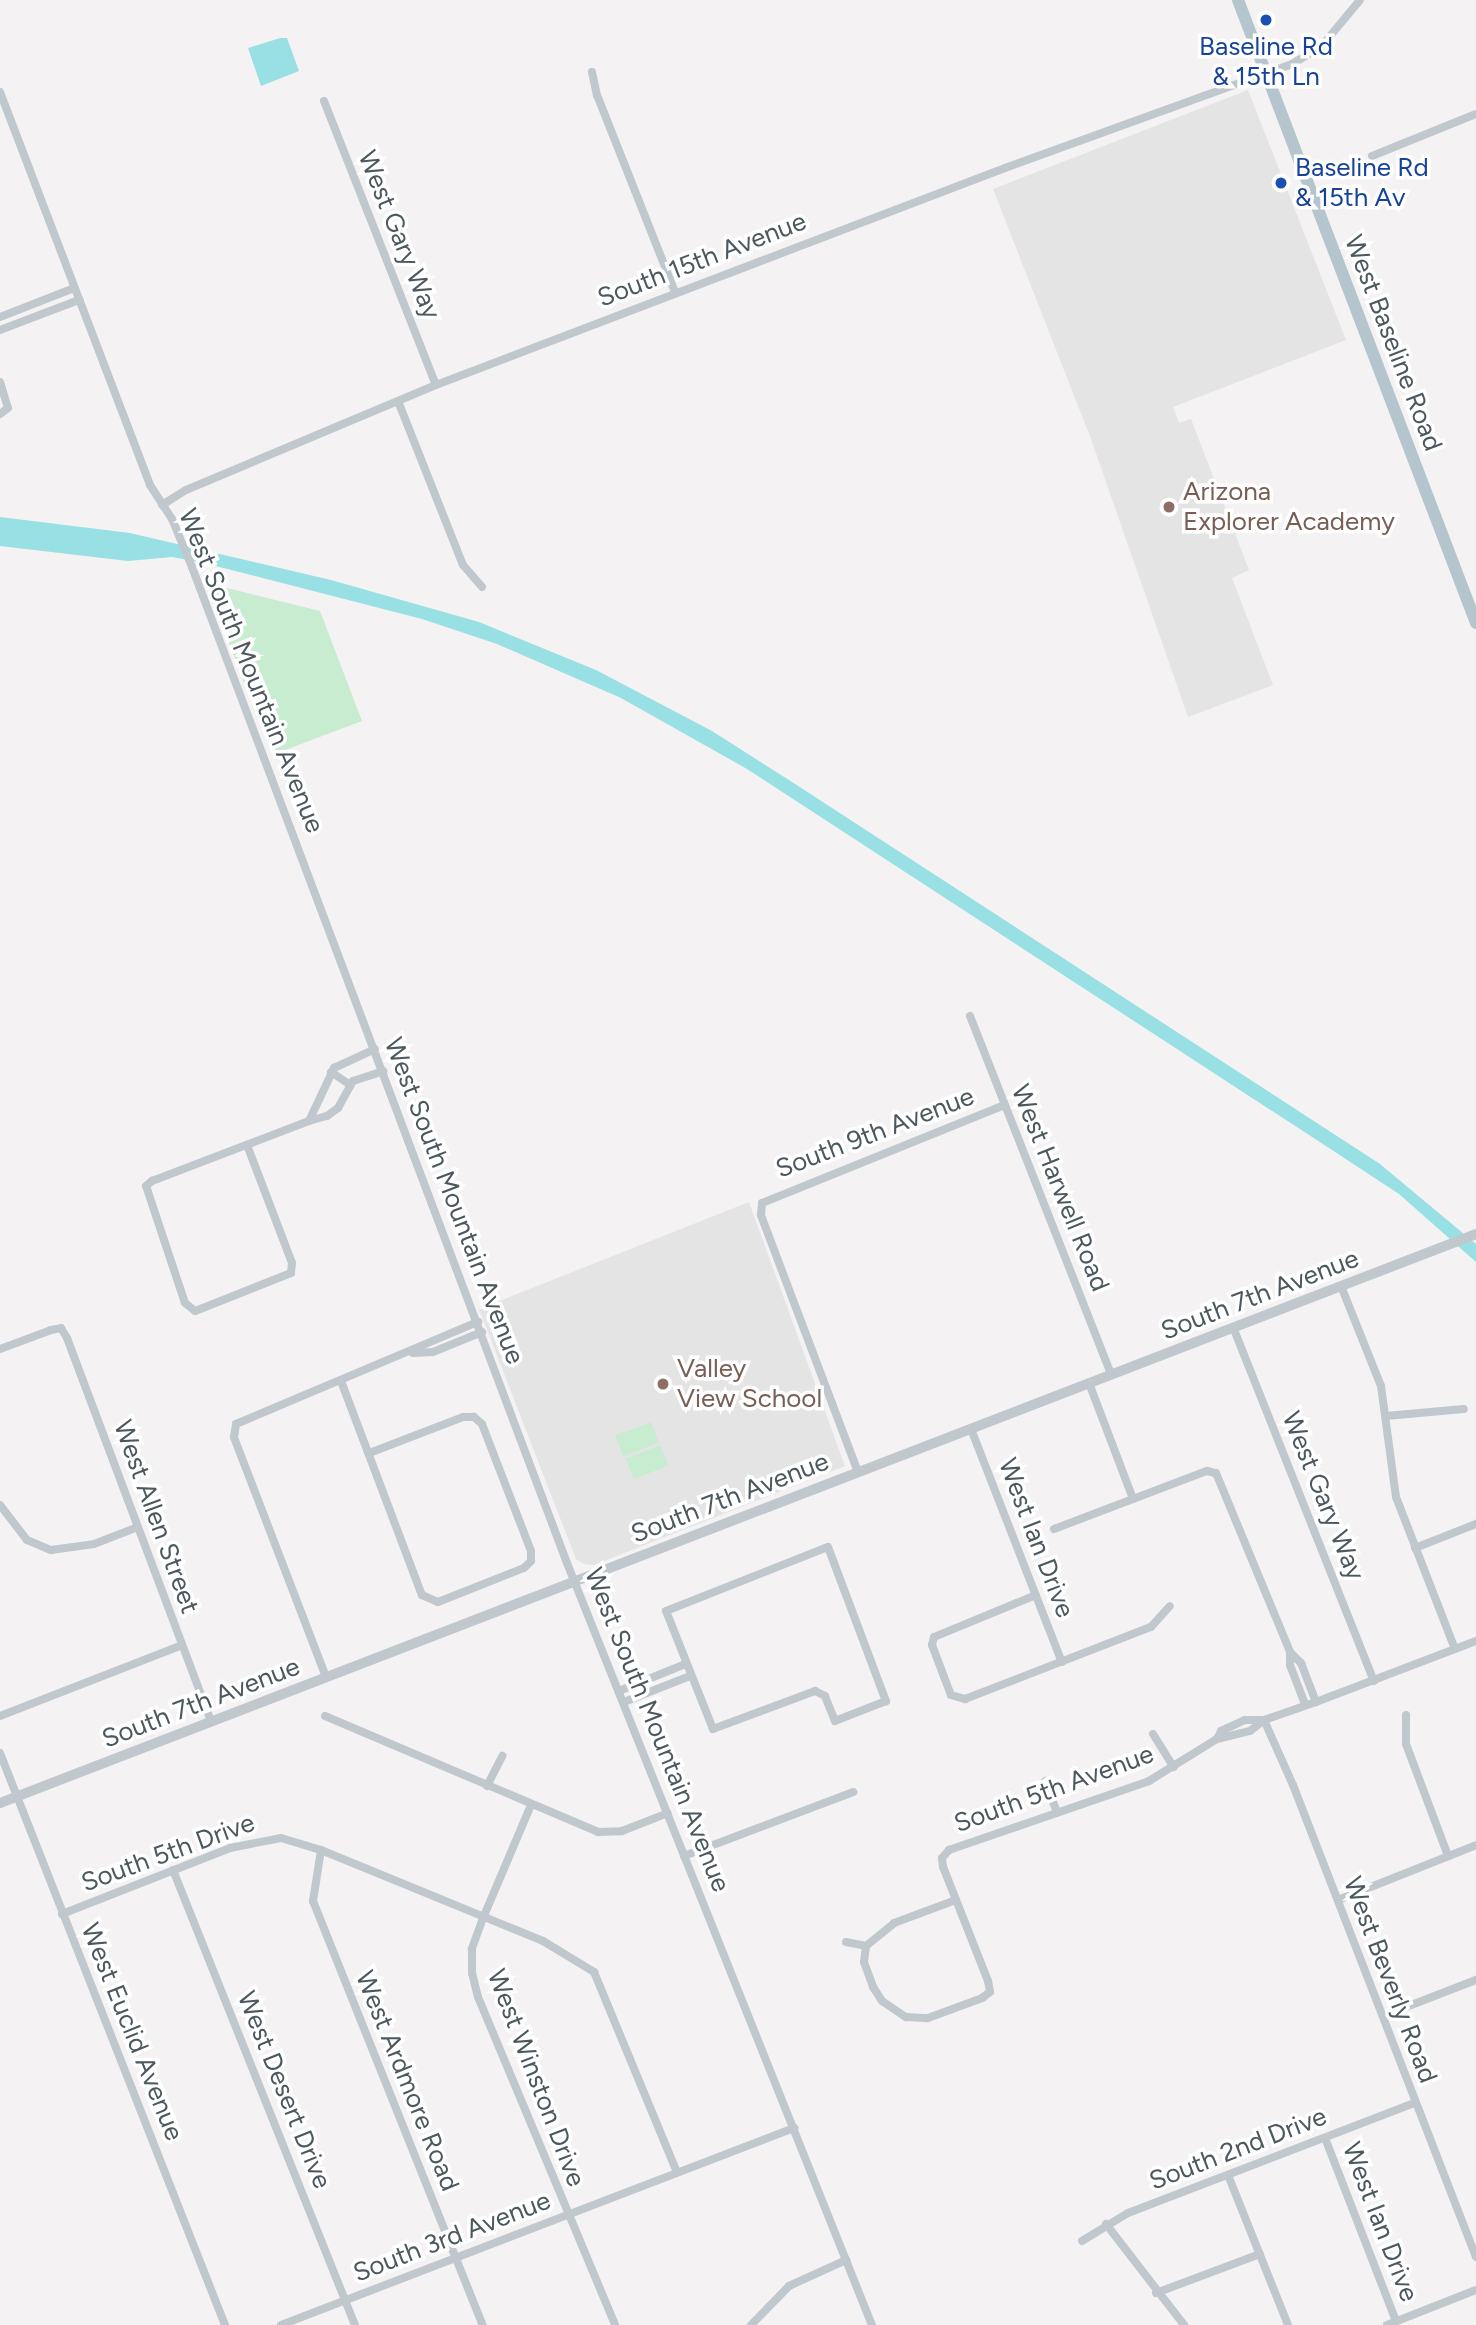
<!DOCTYPE html>
<style>
body{margin:0}
#map{position:relative;width:1476px;height:2325px;overflow:hidden;background:#f4f2f3;font-family:Figtree,sans-serif}
div>[style]{position:absolute}
[style*='--x']{left:calc(var(--x)*1px);top:calc(var(--y)*1px);width:calc(var(--w)*1px);rotate:calc(var(--a)*1deg)}
.education>*{inset:0;background:#e5e4e4}
.green>*{inset:0;background:#c7eccf;transform-origin:0 0}
.water>*{inset:0;background:#99e0e4}
.minor>*{height:8px;margin:-4px;padding:0 4px;transform-origin:4px;border-radius:4px;background:#c0c8cd}
.tertiary>*{height:10px;margin:-5px;padding:0 5px;transform-origin:5px;border-radius:5px;background:#c0c8cd}
.primary>*{height:12px;margin:-6px;padding:0 6px;transform-origin:6px;border-radius:6px;background:#b5c5cd}
.dots>*{width:19px;height:19px;translate:-50% -50%;box-sizing:border-box;border:4px solid #fff;border-radius:50%}
span{translate:-50% -50%;white-space:nowrap;text-align:center;line-height:1.15;-webkit-text-stroke:7px #fff;paint-order:stroke}
.transit-label{font-size:26px;color:#164399}
.left{translate:0 -50%;text-align:left}
.street-label{font-size:26px;color:#4c585e}
.education-label{font-size:26px;color:#785e54}
</style>
<div id="map">
<div class="education">
<div style="clip-path:polygon(1248px 90px,1346px 340px,1173px 407px,1179px 423px,1191px 419px,1249px 570px,1232px 578px,1273px 685px,1188px 717px,1091px 439px,993px 189px)"></div>
<div style="clip-path:polygon(749px 1202px,845px 1466px,594px 1565px,584px 1564px,576px 1559px,479px 1309px)"></div>
</div>
<div class="green">
<div style="clip-path:polygon(207px 583px,320px 611px,362px 721px,277px 753px,254px 710px)"></div>
<div style="left:651px;top:1422px;width:22px;height:38px;rotate:69deg"></div>
<div style="left:660px;top:1445px;width:22px;height:37px;rotate:68deg"></div>
</div>
<div class="water">
<div style="clip-path:polygon(280px 38px,287px 38px,299px 71px,261px 86px,248px 48px)"></div>
<div style="clip-path:polygon(0 517px,130px 533px,331px 580px,479px 622px,596px 670px,712px 731px,792px 782px,1380px 1164px,1476px 1244px,1476px 1262px,1399px 1194px,1329px 1148px,747px 769px,621px 698px,497px 644px,422px 619px,204px 563px,172px 557px,128px 561px,0 546px)"></div>
</div>
<div class="minor">
<div style="--x:592;--y:72;--w:24;--a:78"></div>
<div style="--x:597;--y:95;--w:212;--a:68.4"></div>
<div style="--x:0;--y:92;--w:421;--a:69.1"></div>
<div style="--x:150;--y:485;--w:40;--a:57.1"></div>
<div style="--x:172;--y:519;--w:52;--a:67.4"></div>
<div style="--x:192;--y:567;--w:1064;--a:69.37"></div>
<div style="--x:567;--y:1563;--w:821;--a:68.19"></div>
<div style="--x:324;--y:101;--w:305;--a:68.5"></div>
<div style="--x:1372;--y:156;--w:112;--a:-22"></div>
<div style="--x:0;--y:317;--w:79;--a:-21.4"></div>
<div style="--x:0;--y:330;--w:85;--a:-20.8"></div>
<div style="--x:0;--y:382;--w:27;--a:73"></div>
<div style="--x:8;--y:408;--w:10;--a:143"></div>
<div style="--x:398;--y:401;--w:176;--a:68.4"></div>
<div style="--x:463;--y:565;--w:29;--a:49"></div>
<div style="--x:162;--y:505;--w:28;--a:-32"></div>
<div style="--x:186;--y:490;--w:271;--a:-22.8"></div>
<div style="--x:436;--y:385;--w:609;--a:-20.88"></div>
<div style="--x:1005;--y:168;--w:303;--a:-19.9"></div>
<div style="--x:1290;--y:65;--w:34;--a:-30"></div>
<div style="--x:1320;--y:48;--w:62;--a:-50.2"></div>
<div style="--x:970;--y:1016;--w:385;--a:68.5"></div>
<div style="--x:331;--y:1072;--w:22;--a:34"></div>
<div style="--x:309;--y:1121;--w:59;--a:-64.7"></div>
<div style="--x:334;--y:1068;--w:45;--a:-24.9"></div>
<div style="--x:247;--y:1145;--w:126;--a:69.1"></div>
<div style="--x:292;--y:1263;--w:10;--a:96"></div>
<div style="--x:291;--y:1273;--w:103;--a:158.4"></div>
<div style="--x:195;--y:1311;--w:13;--a:-141"></div>
<div style="--x:185;--y:1303;--w:123;--a:-108.4"></div>
<div style="--x:146;--y:1186;--w:8;--a:-40"></div>
<div style="--x:152;--y:1181;--w:168;--a:-20.9"></div>
<div style="--x:309;--y:1121;--w:19;--a:-16"></div>
<div style="--x:327;--y:1116;--w:14;--a:-36"></div>
<div style="--x:338;--y:1108;--w:31;--a:-61"></div>
<div style="--x:353;--y:1081;--w:32;--a:-18"></div>
<div style="--x:1341;--y:1286;--w:108;--a:68.2"></div>
<div style="--x:1381;--y:1386;--w:112;--a:82.3"></div>
<div style="--x:1396;--y:1497;--w:163;--a:68.8"></div>
<div style="--x:1233;--y:1327;--w:381;--a:68.3"></div>
<div style="--x:0;--y:1349;--w:54;--a:-20.4"></div>
<div style="--x:51;--y:1330;--w:10;--a:-11"></div>
<div style="--x:61;--y:1328;--w:12;--a:59"></div>
<div style="--x:67;--y:1338;--w:410;--a:69.4"></div>
<div style="--x:413;--y:1353;--w:20;--a:-3"></div>
<div style="--x:433;--y:1352;--w:53;--a:-22.2"></div>
<div style="--x:341;--y:1381;--w:229;--a:69.3"></div>
<div style="--x:422;--y:1595;--w:17;--a:24"></div>
<div style="--x:438;--y:1602;--w:92;--a:-21.6"></div>
<div style="--x:524;--y:1568;--w:10;--a:-45"></div>
<div style="--x:531;--y:1561;--w:10;--a:-90"></div>
<div style="--x:531;--y:1551;--w:136;--a:-111.1"></div>
<div style="--x:482;--y:1424;--w:11;--a:-139"></div>
<div style="--x:474;--y:1417;--w:11;--a:180"></div>
<div style="--x:463;--y:1417;--w:101;--a:159"></div>
<div style="--x:1089;--y:1383;--w:124;--a:69.2"></div>
<div style="--x:1386;--y:1416;--w:78;--a:-5.1"></div>
<div style="--x:971;--y:1429;--w:250;--a:68.7"></div>
<div style="--x:858;--y:1472;--w:275;--a:-110.7"></div>
<div style="--x:761;--y:1215;--w:12;--a:-85"></div>
<div style="--x:762;--y:1203;--w:261;--a:-22"></div>
<div style="--x:0;--y:1505;--w:44;--a:52.4"></div>
<div style="--x:27;--y:1540;--w:26;--a:23"></div>
<div style="--x:51;--y:1550;--w:43;--a:-7.9"></div>
<div style="--x:94;--y:1544;--w:47;--a:-21.1"></div>
<div style="--x:1054;--y:1529;--w:164;--a:-20.8"></div>
<div style="--x:1207;--y:1471;--w:9;--a:13"></div>
<div style="--x:1216;--y:1473;--w:194;--a:67.5"></div>
<div style="--x:1290;--y:1652;--w:13;--a:90"></div>
<div style="--x:1290;--y:1665;--w:42;--a:69"></div>
<div style="--x:828;--y:1547;--w:165;--a:69.4"></div>
<div style="--x:886;--y:1701;--w:55;--a:158.6"></div>
<div style="--x:835;--y:1721;--w:27;--a:-112"></div>
<div style="--x:825;--y:1696;--w:11;--a:-153"></div>
<div style="--x:815;--y:1691;--w:109;--a:159.6"></div>
<div style="--x:713;--y:1729;--w:127;--a:-111.7"></div>
<div style="--x:666;--y:1611;--w:174;--a:-21.6"></div>
<div style="--x:1415;--y:1548;--w:66;--a:-21.5"></div>
<div style="--x:1036;--y:1595;--w:110;--a:157.6"></div>
<div style="--x:934;--y:1637;--w:8;--a:104"></div>
<div style="--x:932;--y:1645;--w:53;--a:69.2"></div>
<div style="--x:951;--y:1695;--w:15;--a:16"></div>
<div style="--x:965;--y:1699;--w:199;--a:-21.2"></div>
<div style="--x:1151;--y:1627;--w:28;--a:-48"></div>
<div style="--x:1290;--y:1652;--w:16;--a:45"></div>
<div style="--x:1301;--y:1663;--w:42;--a:69"></div>
<div style="--x:326;--y:1677;--w:257;--a:-111"></div>
<div style="--x:234;--y:1437;--w:13;--a:-81"></div>
<div style="--x:236;--y:1424;--w:263;--a:-22.9"></div>
<div style="--x:619;--y:1691;--w:71;--a:-22.2"></div>
<div style="--x:624;--y:1702;--w:71;--a:-21.5"></div>
<div style="--x:1406;--y:1715;--w:29;--a:90"></div>
<div style="--x:1406;--y:1744;--w:120;--a:69.4"></div>
<div style="--x:0;--y:1716;--w:195;--a:-21.3"></div>
<div style="--x:325;--y:1716;--w:297;--a:23"></div>
<div style="--x:598;--y:1832;--w:24;--a:-2"></div>
<div style="--x:622;--y:1831;--w:49;--a:-21.4"></div>
<div style="--x:1264;--y:1720;--w:71;--a:66"></div>
<div style="--x:1293;--y:1785;--w:506;--a:68.81"></div>
<div style="--x:1153;--y:1734;--w:39;--a:58"></div>
<div style="--x:1217;--y:1739;--w:34;--a:-14"></div>
<div style="--x:1250;--y:1731;--w:18;--a:-38"></div>
<div style="--x:0;--y:1753;--w:615;--a:68.53"></div>
<div style="--x:1045;--y:1781;--w:34;--a:69"></div>
<div style="--x:487;--y:1786;--w:34;--a:-63"></div>
<div style="--x:531;--y:1805;--w:123;--a:113"></div>
<div style="--x:483;--y:1918;--w:33;--a:110"></div>
<div style="--x:472;--y:1949;--w:24;--a:90"></div>
<div style="--x:472;--y:1973;--w:25;--a:76"></div>
<div style="--x:478;--y:1997;--w:355;--a:67.3"></div>
<div style="--x:321;--y:1850;--w:52;--a:98.9"></div>
<div style="--x:313;--y:1901;--w:457;--a:68.2"></div>
<div style="--x:684;--y:1856;--w:181;--a:-20.7"></div>
<div style="--x:173;--y:1870;--w:490;--a:68.2"></div>
<div style="--x:1338;--y:1900;--w:149;--a:-21.7"></div>
<div style="--x:62;--y:1914;--w:180;--a:-21.4"></div>
<div style="--x:230;--y:1848;--w:52;--a:-11.1"></div>
<div style="--x:281;--y:1838;--w:42;--a:16.7"></div>
<div style="--x:321;--y:1850;--w:240;--a:22.3"></div>
<div style="--x:543;--y:1941;--w:60;--a:31.3"></div>
<div style="--x:594;--y:1972;--w:217;--a:67.5"></div>
<div style="--x:846;--y:1942;--w:20;--a:11"></div>
<div style="--x:866;--y:1946;--w:16;--a:97"></div>
<div style="--x:864;--y:1962;--w:27;--a:70"></div>
<div style="--x:873;--y:1987;--w:17;--a:57"></div>
<div style="--x:882;--y:2001;--w:29;--a:34"></div>
<div style="--x:906;--y:2017;--w:22;--a:3"></div>
<div style="--x:928;--y:2018;--w:58;--a:-20.3"></div>
<div style="--x:982;--y:1998;--w:10;--a:-37"></div>
<div style="--x:990;--y:1992;--w:11;--a:-100"></div>
<div style="--x:988;--y:1981;--w:123;--a:-111.5"></div>
<div style="--x:943;--y:1867;--w:9;--a:-96"></div>
<div style="--x:942;--y:1858;--w:11;--a:-49"></div>
<div style="--x:949;--y:1850;--w:212;--a:-19"></div>
<div style="--x:1149;--y:1781;--w:80;--a:-31.7"></div>
<div style="--x:1217;--y:1739;--w:9;--a:-63"></div>
<div style="--x:1221;--y:1731;--w:26;--a:-25"></div>
<div style="--x:1245;--y:1720;--w:19;--a:0"></div>
<div style="--x:1264;--y:1720;--w:55;--a:-19.1"></div>
<div style="--x:1316;--y:1702;--w:171;--a:-20.9"></div>
<div style="--x:866;--y:1946;--w:36;--a:-39"></div>
<div style="--x:894;--y:1923;--w:66;--a:-20.4"></div>
<div style="--x:1383;--y:2016;--w:100;--a:-21.2"></div>
<div style="--x:1325;--y:2138;--w:196;--a:68.8"></div>
<div style="--x:1228;--y:2175;--w:162;--a:68.2"></div>
<div style="--x:1106;--y:2224;--w:128;--a:52.3"></div>
<div style="--x:1082;--y:2241;--w:54;--a:-31.3"></div>
<div style="--x:1128;--y:2213;--w:306;--a:-21"></div>
<div style="--x:1156;--y:2293;--w:111;--a:-20.6"></div>
<div style="--x:281;--y:2325;--w:550;--a:-21.01"></div>
<div style="--x:751;--y:2325;--w:54;--a:-45.7"></div>
<div style="--x:789;--y:2286;--w:63;--a:-24.5"></div>
<div style="--x:1387;--y:2325;--w:96;--a:-21.5"></div>
</div>
<div class="tertiary">
<div style="--x:0;--y:1803;--w:1582;--a:-21.08"></div>
</div>
<div class="primary">
<div style="--x:1238;--y:0;--w:667;--a:69.09"></div>
</div>
<div class="dots">
<div style="left:1266px;top:20px;background:#1a4fb4"></div>
<div style="left:1281px;top:183px;background:#1a4fb4"></div>
<div style="left:1169px;top:507px;background:#8d6e63"></div>
<div style="left:663px;top:1384px;background:#8d6e63"></div>
</div>
<div class="transit-label">
<span style="left:1266px;top:62px">Baseline Rd<br>&amp; 15th Ln</span>
<span class="left" style="left:1295px;top:183px">Baseline Rd<br>&amp; 15th Av</span>
</div>
<div class="street-label">
<span style="left:399px;top:235px;rotate:68deg">West Gary Way</span>
<span style="left:702px;top:260px;rotate:-21deg">South 15th Avenue</span>
<span style="left:1393px;top:343px;rotate:69deg">West Baseline Road</span>
<span style="left:251px;top:671px;rotate:68deg">West South Mountain Avenue</span>
<span style="left:875px;top:1133px;rotate:-21deg">South 9th Avenue</span>
<span style="left:1060px;top:1188px;rotate:68deg">West Harwell Road</span>
<span style="left:454px;top:1201px;rotate:69deg">West South Mountain Avenue</span>
<span style="left:1260px;top:1295px;rotate:-21deg">South 7th Avenue</span>
<span style="left:1323px;top:1496px;rotate:68deg">West Gary Way</span>
<span style="left:730px;top:1498px;rotate:-21deg">South 7th Avenue</span>
<span style="left:156px;top:1517px;rotate:70deg">West Allen Street</span>
<span style="left:1036px;top:1538px;rotate:69deg">West Ian Drive</span>
<span style="left:201px;top:1703px;rotate:-21deg">South 7th Avenue</span>
<span style="left:657px;top:1730px;rotate:68deg">West South Mountain Avenue</span>
<span style="left:1054px;top:1789px;rotate:-20deg">South 5th Avenue</span>
<span style="left:168px;top:1853px;rotate:-20deg">South 5th Drive</span>
<span style="left:1390px;top:1980px;rotate:69deg">West Beverly Road</span>
<span style="left:132px;top:2032px;rotate:68deg">West Euclid Avenue</span>
<span style="left:536px;top:2078px;rotate:69deg">West Winston Drive</span>
<span style="left:407px;top:2081px;rotate:68deg">West Ardmore Road</span>
<span style="left:284px;top:2090px;rotate:68deg">West Desert Drive</span>
<span style="left:1238px;top:2149px;rotate:-21deg">South 2nd Drive</span>
<span style="left:1380px;top:2222px;rotate:69deg">West Ian Drive</span>
<span style="left:452px;top:2237px;rotate:-21deg">South 3rd Avenue</span>
</div>
<div class="education-label">
<span class="left" style="left:1183px;top:507px">Arizona<br>Explorer Academy</span>
<span class="left" style="left:677px;top:1384px">Valley<br>View School</span>
</div>
</div>
